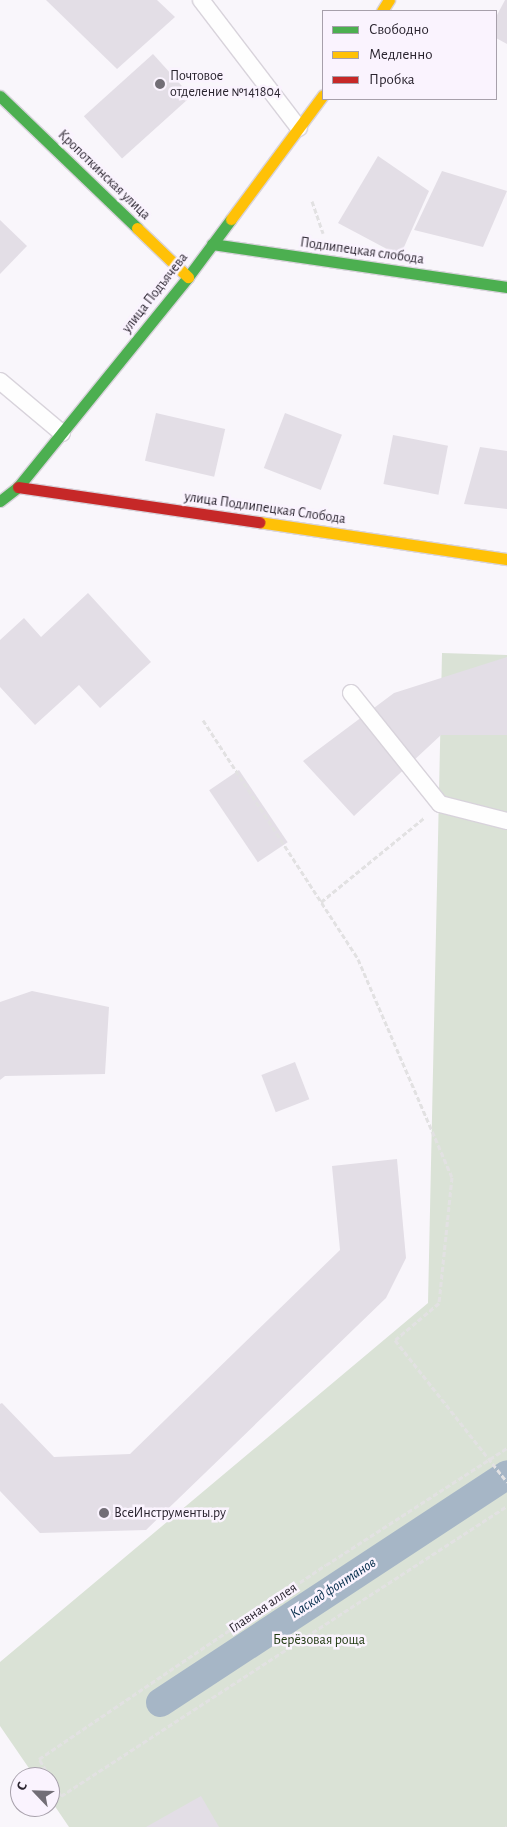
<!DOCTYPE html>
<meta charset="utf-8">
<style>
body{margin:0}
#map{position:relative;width:507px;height:1827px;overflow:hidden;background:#f9f6fb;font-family:"Alegreya Sans",sans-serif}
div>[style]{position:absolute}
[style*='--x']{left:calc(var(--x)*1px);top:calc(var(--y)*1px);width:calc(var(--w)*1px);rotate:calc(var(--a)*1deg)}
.green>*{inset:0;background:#dae2d6}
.canal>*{height:29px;margin:-14.5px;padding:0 14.5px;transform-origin:14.5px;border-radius:14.5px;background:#a6b6c6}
.building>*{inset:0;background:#e3dee6;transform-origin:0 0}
.path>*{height:3px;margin-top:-1.5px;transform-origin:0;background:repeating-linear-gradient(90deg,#e2e1e2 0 5px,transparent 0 7.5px)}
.roads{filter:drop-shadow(1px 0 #d8d3db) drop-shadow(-1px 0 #d8d3db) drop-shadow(0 1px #d8d3db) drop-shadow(0 -1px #d8d3db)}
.lane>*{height:16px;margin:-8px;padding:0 8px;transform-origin:8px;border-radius:8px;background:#fefefe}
.fast>*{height:11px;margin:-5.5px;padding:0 5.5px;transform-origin:5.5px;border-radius:5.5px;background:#4caf50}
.slow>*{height:11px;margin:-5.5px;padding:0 5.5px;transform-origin:5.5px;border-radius:5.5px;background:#ffc107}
.jam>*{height:11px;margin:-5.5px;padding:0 5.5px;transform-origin:5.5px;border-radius:5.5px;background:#c62828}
.dots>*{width:14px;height:14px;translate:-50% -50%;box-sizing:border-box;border:2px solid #faf3fe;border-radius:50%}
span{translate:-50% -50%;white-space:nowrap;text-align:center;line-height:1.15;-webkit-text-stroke:5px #faf3fe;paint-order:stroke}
.poi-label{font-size:14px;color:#2a242f}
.left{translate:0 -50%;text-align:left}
.street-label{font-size:14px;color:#2a242f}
.park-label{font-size:14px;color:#233c14}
.water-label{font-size:15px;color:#042c4b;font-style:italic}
.legend{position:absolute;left:322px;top:10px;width:175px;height:90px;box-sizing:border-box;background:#faf3fe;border:1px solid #a7a0ab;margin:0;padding:6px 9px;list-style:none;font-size:15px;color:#2a242f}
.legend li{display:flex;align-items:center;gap:10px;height:25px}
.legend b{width:25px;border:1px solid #a7a0ab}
.north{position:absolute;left:10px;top:1767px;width:50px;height:50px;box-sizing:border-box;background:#faf3fe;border:1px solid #a7a0ab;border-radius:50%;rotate:294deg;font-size:14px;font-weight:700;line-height:20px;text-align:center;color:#2a242f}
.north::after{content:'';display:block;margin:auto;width:18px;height:22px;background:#726e76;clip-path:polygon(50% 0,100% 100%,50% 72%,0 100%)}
</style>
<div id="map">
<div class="green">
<div style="clip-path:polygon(442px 653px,507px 655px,507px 1827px,69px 1827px,50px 1799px,50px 1777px,35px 1777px,0 1726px,0 1662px,428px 1303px)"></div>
</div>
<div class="canal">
<div style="--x:160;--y:1702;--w:415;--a:-33.3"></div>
</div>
<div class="building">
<div style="clip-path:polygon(46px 0,157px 0,175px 17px,117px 69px)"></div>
<div style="clip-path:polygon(505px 0,507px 0,507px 44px,496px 38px,496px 17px)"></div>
<div style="left:153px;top:54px;width:57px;height:93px;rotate:48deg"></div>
<div style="clip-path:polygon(378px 156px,429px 191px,400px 256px,338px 223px)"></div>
<div style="clip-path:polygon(442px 171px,507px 191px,483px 247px,414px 230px)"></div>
<div style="clip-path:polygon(0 220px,27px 246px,0 274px)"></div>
<div style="left:156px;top:413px;width:71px;height:49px;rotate:13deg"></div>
<div style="left:285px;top:413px;width:61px;height:59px;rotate:21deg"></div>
<div style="left:393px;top:435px;width:56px;height:50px;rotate:11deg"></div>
<div style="clip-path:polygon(480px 447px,507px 451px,507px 509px,464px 504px)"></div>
<div style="clip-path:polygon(88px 593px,151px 662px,100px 708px,79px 685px,35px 725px,0 687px,0 640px,24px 618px,41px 637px)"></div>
<div style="clip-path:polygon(507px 657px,507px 735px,441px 735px,354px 816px,303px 761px,394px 693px)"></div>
<div style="left:239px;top:770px;width:87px;height:36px;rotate:56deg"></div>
<div style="clip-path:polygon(32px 991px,109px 1007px,105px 1074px,5px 1076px,0 1080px,0 1002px)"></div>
<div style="left:295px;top:1062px;width:40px;height:36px;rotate:69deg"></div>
<div style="clip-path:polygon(397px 1159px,406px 1258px,386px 1298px,146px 1530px,40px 1533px,0 1491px,0 1404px,2px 1403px,54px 1457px,130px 1454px,340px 1250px,332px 1166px)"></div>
<div style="clip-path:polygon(201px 1796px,219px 1827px,146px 1827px)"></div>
</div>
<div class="path">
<div style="--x:312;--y:201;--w:34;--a:71"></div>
<div style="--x:203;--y:720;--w:285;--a:57"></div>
<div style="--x:358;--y:959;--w:237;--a:66.7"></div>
<div style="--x:452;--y:1177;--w:127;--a:95.9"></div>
<div style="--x:439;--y:1303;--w:57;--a:139.9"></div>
<div style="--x:395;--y:1340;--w:181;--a:51.7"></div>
<div style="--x:321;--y:902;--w:133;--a:-39.2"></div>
<div style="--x:50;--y:1777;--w:21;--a:-121"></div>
<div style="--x:39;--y:1759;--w:346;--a:-34.1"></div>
<div style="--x:326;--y:1565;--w:216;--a:-32.9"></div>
<div style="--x:50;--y:1778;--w:21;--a:59"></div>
<div style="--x:61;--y:1796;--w:532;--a:-33.03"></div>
<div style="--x:506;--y:1827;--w:1;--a:-45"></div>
</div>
<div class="roads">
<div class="lane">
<div style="--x:201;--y:0;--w:161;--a:52.6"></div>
<div style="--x:0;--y:381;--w:81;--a:40"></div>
<div style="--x:351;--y:693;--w:142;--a:51.3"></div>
<div style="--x:440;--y:804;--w:69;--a:14.2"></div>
</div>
<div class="fast">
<div style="--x:0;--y:96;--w:190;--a:43.9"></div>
<div style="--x:212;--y:244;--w:298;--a:8.3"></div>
<div style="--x:0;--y:501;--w:23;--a:-38"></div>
<div style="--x:18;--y:487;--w:270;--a:-51"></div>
<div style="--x:188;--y:277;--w:72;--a:-53.4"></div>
</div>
<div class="slow">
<div style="--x:382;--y:11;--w:13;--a:-58"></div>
<div style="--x:231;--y:219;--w:154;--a:-53.4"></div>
<div style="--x:137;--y:228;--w:71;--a:43.9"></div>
<div style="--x:259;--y:522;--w:251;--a:8.5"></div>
</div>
<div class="jam">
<div style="--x:18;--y:487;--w:244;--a:8.3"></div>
</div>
</div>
<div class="dots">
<div style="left:160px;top:84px;background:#726e76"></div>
<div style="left:104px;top:1513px;background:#726e76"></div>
</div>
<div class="poi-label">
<span class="left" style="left:170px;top:84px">Почтовое<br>отделение №141804</span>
<span class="left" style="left:114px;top:1513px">ВсеИнструменты.ру</span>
</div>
<div class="street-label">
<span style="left:104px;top:175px;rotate:44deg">Кропоткинская улица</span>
<span style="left:362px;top:251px;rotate:8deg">Подлипецкая слобода</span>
<span style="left:155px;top:293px;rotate:-52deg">улица Подъячева</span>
<span style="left:265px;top:508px;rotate:8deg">улица Подлипецкая Слобода</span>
<span style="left:263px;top:1608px;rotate:-34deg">Главная аллея</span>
</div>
<div class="park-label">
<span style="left:319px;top:1640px">Берёзовая роща</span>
</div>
<div class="water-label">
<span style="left:333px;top:1588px;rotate:-33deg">Каскад фонтанов</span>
</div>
<ul class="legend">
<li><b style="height:6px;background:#4caf50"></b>Свободно</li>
<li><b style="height:6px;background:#ffc107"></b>Медленно</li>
<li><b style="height:6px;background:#c62828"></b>Пробка</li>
</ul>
<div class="north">С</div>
</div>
